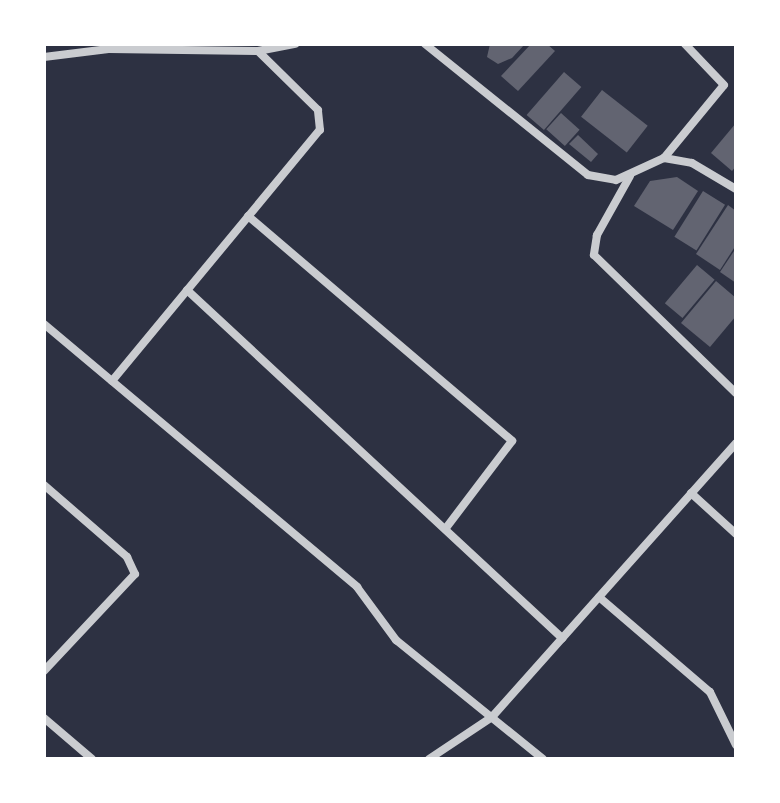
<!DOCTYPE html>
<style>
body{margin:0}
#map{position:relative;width:780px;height:803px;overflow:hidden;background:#2d3142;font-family:Raleway,sans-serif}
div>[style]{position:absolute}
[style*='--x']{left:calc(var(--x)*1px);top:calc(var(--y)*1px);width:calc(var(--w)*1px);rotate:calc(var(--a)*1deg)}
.building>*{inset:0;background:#626471;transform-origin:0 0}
.minor>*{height:8px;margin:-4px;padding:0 4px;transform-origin:4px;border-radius:4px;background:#caccd0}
span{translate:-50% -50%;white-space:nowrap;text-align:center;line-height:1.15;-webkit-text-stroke:6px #fff;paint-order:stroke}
.frame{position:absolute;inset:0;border:46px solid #fff;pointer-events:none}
</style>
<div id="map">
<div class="building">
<div style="clip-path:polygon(490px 44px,525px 44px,512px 58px,498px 64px,487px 57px)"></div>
<div style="clip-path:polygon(531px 44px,547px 44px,555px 51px,518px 91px,501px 76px)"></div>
<div style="left:564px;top:72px;width:23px;height:57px;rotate:41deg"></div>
<div style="left:602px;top:90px;width:58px;height:34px;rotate:38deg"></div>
<div style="left:561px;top:113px;width:25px;height:22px;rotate:42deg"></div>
<div style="clip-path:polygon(736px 123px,736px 166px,732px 171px,711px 153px)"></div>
<div style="clip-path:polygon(578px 135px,598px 154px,591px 162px,569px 144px)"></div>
<div style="clip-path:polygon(677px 177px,698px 191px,673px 230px,634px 206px,650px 181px)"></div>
<div style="left:703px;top:191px;width:26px;height:54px;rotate:32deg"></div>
<div style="clip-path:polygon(728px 205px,736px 211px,736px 245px,720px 270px,696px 254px)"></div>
<div style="clip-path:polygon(736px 248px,736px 283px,720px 272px)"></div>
<div style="left:697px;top:265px;width:23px;height:50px;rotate:40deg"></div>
<div style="clip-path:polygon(716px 281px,736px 298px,736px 316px,710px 347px,681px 323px)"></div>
</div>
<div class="minor">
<div style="--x:425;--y:44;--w:209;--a:38.8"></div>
<div style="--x:588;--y:175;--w:28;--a:10"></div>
<div style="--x:616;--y:180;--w:53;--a:-24.6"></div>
<div style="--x:664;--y:158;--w:28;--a:10"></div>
<div style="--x:692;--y:163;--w:51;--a:30.6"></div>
<div style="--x:44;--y:57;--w:65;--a:-7"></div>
<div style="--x:109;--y:49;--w:149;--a:0.8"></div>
<div style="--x:258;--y:51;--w:38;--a:-11"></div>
<div style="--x:664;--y:158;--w:94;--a:-50.6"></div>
<div style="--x:724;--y:85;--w:57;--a:-133.6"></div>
<div style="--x:630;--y:176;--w:68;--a:119.2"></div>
<div style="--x:597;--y:235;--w:20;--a:99"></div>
<div style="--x:594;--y:255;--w:198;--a:44.2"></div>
<div style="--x:248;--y:216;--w:347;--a:40.4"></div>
<div style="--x:512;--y:441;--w:109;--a:127.2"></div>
<div style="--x:187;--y:290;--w:512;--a:42.86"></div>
<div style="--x:44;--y:324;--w:409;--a:40"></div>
<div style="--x:357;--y:587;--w:66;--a:53.7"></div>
<div style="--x:396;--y:640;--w:189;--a:39"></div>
<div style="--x:112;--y:381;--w:326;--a:-50.4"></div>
<div style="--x:320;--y:130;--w:20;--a:-96"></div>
<div style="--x:318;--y:110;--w:84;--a:-135.5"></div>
<div style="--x:44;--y:485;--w:110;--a:40.9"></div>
<div style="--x:127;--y:557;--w:19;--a:65"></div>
<div style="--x:135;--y:574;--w:133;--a:133.2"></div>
<div style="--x:691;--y:493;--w:61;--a:42.3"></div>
<div style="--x:599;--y:597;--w:146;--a:40.6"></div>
<div style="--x:710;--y:692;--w:59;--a:63.9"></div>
<div style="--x:44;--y:718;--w:63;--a:40.5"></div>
<div style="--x:429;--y:759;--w:76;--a:-33.7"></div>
<div style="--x:492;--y:717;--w:367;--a:-48.3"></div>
</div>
<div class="frame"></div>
</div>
